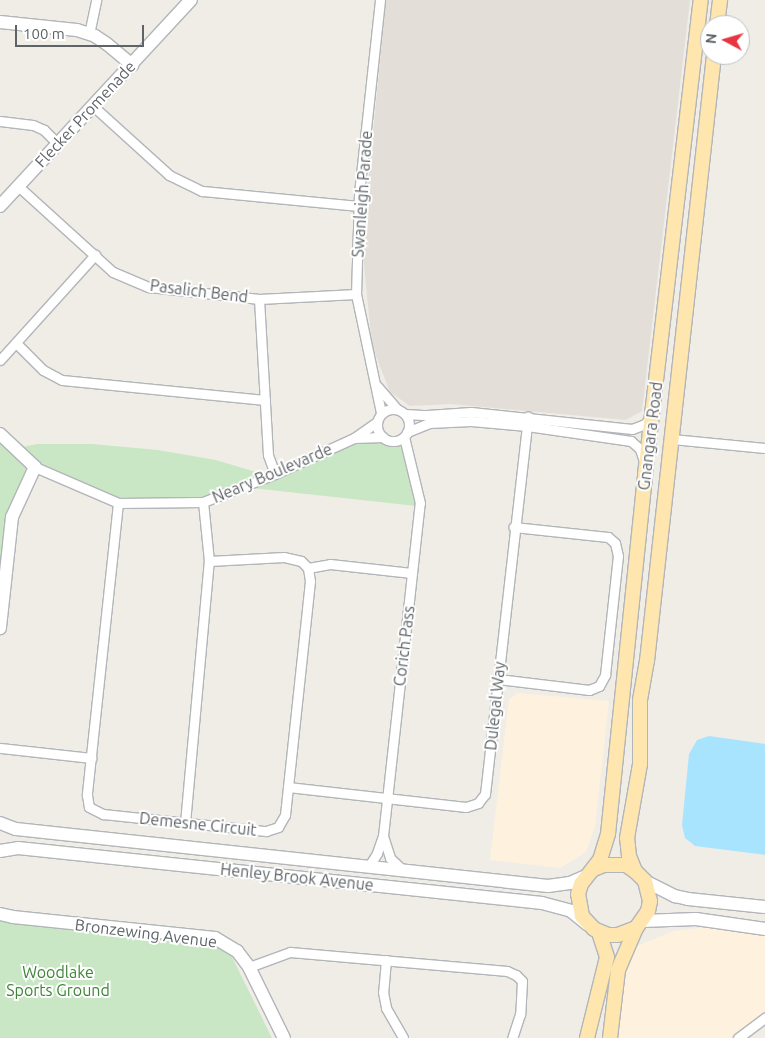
<!DOCTYPE html>
<style>
body{margin:0}
#map{position:relative;width:765px;height:1038px;overflow:hidden;background:#f0ede7;font-family:Ubuntu,sans-serif}
div>[style]{position:absolute}
[style*='--x']{left:calc(var(--x)*1px);top:calc(var(--y)*1px);width:calc(var(--w)*1px);rotate:calc(var(--a)*1deg)}
.commercial>*{inset:0;background:#fef2de}
.education>*{inset:0;background:#e3ded8}
.green>*{inset:0;background:#c9e7c4}
.water>*{inset:0;background:#a9e4fe}
.roads{filter:drop-shadow(1px 0 #b2b5b9) drop-shadow(-1px 0 #b2b5b9) drop-shadow(0 1px #b2b5b9) drop-shadow(0 -1px #b2b5b9)}
.street>*{height:9px;margin:-4.5px;padding:0 4.5px;transform-origin:4.5px;border-radius:4.5px;background:#fff}
.street>.ring{margin:-4.5px;padding:0;box-sizing:content-box;background:none;border:9px solid #fff;border-radius:50%}
.secondary>*{height:12px;margin:-6px;padding:0 6px;transform-origin:6px;border-radius:6px;background:#fff}
.primary>*{height:14px;margin:-7px;padding:0 7px;transform-origin:7px;border-radius:7px;background:#fee6ae}
span{translate:-50% -50%;white-space:nowrap;text-align:center;line-height:1.15;-webkit-text-stroke:4px #fff;paint-order:stroke}
.street-label{font-size:16px;color:#5e6367}
.park-label{font-size:16px;color:#3e8537}
.north{position:absolute;left:700px;top:15px;width:50px;height:50px;box-sizing:border-box;background:#fff;border:1px solid #bfc1c2;border-radius:50%;rotate:276deg;font-size:14px;font-weight:700;line-height:20px;text-align:center;color:#5e6367}
.north::after{content:'';display:block;margin:auto;width:18px;height:22px;background:#e73640;clip-path:polygon(50% 0,100% 100%,50% 72%,0 100%)}
.scale{position:absolute;left:15px;top:25px;width:129px;height:22px;box-sizing:border-box;border:2px solid #5e6367;border-top:0;padding-left:6px;font-size:15px;line-height:18px;white-space:nowrap;color:#5e6367;-webkit-text-stroke:4px #fff;paint-order:stroke}
</style>
<div id="map">
<div class="commercial">
<div style="clip-path:polygon(517px 693px,609px 701px,595px 826px,586px 852px,560px 868px,490px 860px,509px 700px)"></div>
<div style="clip-path:polygon(729px 925px,765px 925px,765px 1025px,746px 1038px,612px 1038px,624px 968px,634px 947px,674px 931px)"></div>
</div>
<div class="education">
<div style="clip-path:polygon(386px 0,690px 0,642px 411px,626px 420px,450px 404px,410px 406px,390px 392px,372px 346px,362px 245px)"></div>
</div>
<div class="green">
<div style="clip-path:polygon(378px 431px,382px 436px,398px 438px,412px 474px,416px 506px,243px 487px,205px 502px,172px 504px,118px 498px,36px 463px,17px 448px,37px 444px,92px 444px,158px 450px,216px 460px,269px 476px,344px 440px)"></div>
<div style="clip-path:polygon(0 438px,28px 464px,7px 516px,3px 557px,0 559px)"></div>
<div style="clip-path:polygon(0 919px,208px 940px,230px 953px,272px 1038px,0 1038px)"></div>
</div>
<div class="water">
<div style="clip-path:polygon(709px 736px,765px 744px,765px 855px,695px 846px,685px 838px,682px 825px,689px 754px,697px 740px)"></div>
</div>
<div class="roads">
<div class="street">
<div style="--x:380;--y:0;--w:195;--a:96.2"></div>
<div style="--x:359;--y:194;--w:100;--a:91.7"></div>
<div style="--x:356;--y:294;--w:122;--a:78.1"></div>
<div style="--x:89;--y:34;--w:35;--a:-78"></div>
<div style="--x:93;--y:106;--w:103;--a:42.2"></div>
<div style="--x:169;--y:175;--w:37;--a:26"></div>
<div style="--x:202;--y:191;--w:158;--a:5.5"></div>
<div style="--x:0;--y:121;--w:33;--a:7"></div>
<div style="--x:33;--y:125;--w:12;--a:24"></div>
<div style="--x:44;--y:130;--w:18;--a:45"></div>
<div style="--x:18;--y:186;--w:128;--a:42.2"></div>
<div style="--x:113;--y:272;--w:39;--a:23"></div>
<div style="--x:149;--y:287;--w:111;--a:6.2"></div>
<div style="--x:259;--y:299;--w:97;--a:-3"></div>
<div style="--x:259;--y:299;--w:156;--a:86.7"></div>
<div style="--x:268;--y:455;--w:20;--a:70"></div>
<div style="--x:16;--y:343;--w:38;--a:45"></div>
<div style="--x:43;--y:370;--w:21;--a:28"></div>
<div style="--x:62;--y:380;--w:204;--a:5.6"></div>
<div style="--x:0;--y:360;--w:142;--a:-47.9"></div>
<div style="--x:377;--y:386;--w:30;--a:49"></div>
<div class="ring" style="left:377px;top:409px;width:23px;height:23px"></div>
<div style="--x:405;--y:414;--w:22;--a:3"></div>
<div style="--x:427;--y:415;--w:44;--a:-3.9"></div>
<div style="--x:471;--y:412;--w:162;--a:6"></div>
<div style="--x:632;--y:429;--w:14;--a:-21"></div>
<div style="--x:645;--y:424;--w:10;--a:-53"></div>
<div style="--x:407;--y:432;--w:24;--a:-22"></div>
<div style="--x:429;--y:423;--w:42;--a:-2.7"></div>
<div style="--x:471;--y:421;--w:56;--a:5.1"></div>
<div style="--x:527;--y:426;--w:105;--a:8.2"></div>
<div style="--x:631;--y:441;--w:12;--a:42"></div>
<div style="--x:640;--y:449;--w:13;--a:72"></div>
<div style="--x:354;--y:438;--w:29;--a:-2"></div>
<div style="--x:672;--y:439;--w:93;--a:5.5"></div>
<div style="--x:35;--y:467;--w:90;--a:23.4"></div>
<div style="--x:118;--y:503;--w:85;--a:-0.7"></div>
<div style="--x:203;--y:502;--w:77;--a:-21.3"></div>
<div style="--x:275;--y:474;--w:87;--a:-24.5"></div>
<div style="--x:354;--y:438;--w:28;--a:-35"></div>
<div style="--x:118;--y:503;--w:294;--a:96.1"></div>
<div style="--x:87;--y:795;--w:12;--a:81"></div>
<div style="--x:89;--y:807;--w:16;--a:27"></div>
<div style="--x:103;--y:814;--w:164;--a:6"></div>
<div style="--x:266;--y:831;--w:13;--a:-18"></div>
<div style="--x:278;--y:827;--w:14;--a:-60"></div>
<div style="--x:285;--y:815;--w:235;--a:-83.9"></div>
<div style="--x:310;--y:581;--w:13;--a:-99"></div>
<div style="--x:308;--y:568;--w:10;--a:-135"></div>
<div style="--x:301;--y:561;--w:17;--a:-167"></div>
<div style="--x:284;--y:557;--w:75;--a:176.9"></div>
<div style="--x:308;--y:568;--w:22;--a:-10"></div>
<div style="--x:330;--y:564;--w:82;--a:6.3"></div>
<div style="--x:498;--y:679;--w:92;--a:6.9"></div>
<div style="--x:589;--y:690;--w:11;--a:-22"></div>
<div style="--x:599;--y:686;--w:13;--a:-61"></div>
<div style="--x:605;--y:675;--w:120;--a:-83.8"></div>
<div style="--x:618;--y:556;--w:13;--a:-103"></div>
<div style="--x:615;--y:543;--w:9;--a:-139"></div>
<div style="--x:608;--y:537;--w:95;--a:-173.9"></div>
<div style="--x:0;--y:748;--w:92;--a:6.3"></div>
<div style="--x:288;--y:787;--w:179;--a:6.4"></div>
<div style="--x:466;--y:807;--w:13;--a:-18"></div>
<div style="--x:478;--y:803;--w:11;--a:-52"></div>
<div style="--x:485;--y:794;--w:380;--a:-83.5"></div>
<div style="--x:185;--y:823;--w:263;--a:-84.8"></div>
<div style="--x:209;--y:561;--w:59;--a:-95.8"></div>
<div style="--x:383;--y:836;--w:23;--a:72"></div>
<div style="--x:390;--y:858;--w:18;--a:43"></div>
<div style="--x:369;--y:866;--w:15;--a:-58"></div>
<div style="--x:377;--y:853;--w:18;--a:-71"></div>
<div style="--x:383;--y:836;--w:335;--a:-83.7"></div>
<div style="--x:420;--y:503;--w:68;--a:-103.6"></div>
<div style="--x:386;--y:960;--w:32;--a:95"></div>
<div style="--x:383;--y:992;--w:16;--a:79"></div>
<div style="--x:386;--y:1008;--w:34;--a:60"></div>
<div style="--x:249;--y:967;--w:44;--a:-20.1"></div>
<div style="--x:290;--y:952;--w:218;--a:5"></div>
<div style="--x:507;--y:971;--w:10;--a:24"></div>
<div style="--x:516;--y:975;--w:8;--a:45"></div>
<div style="--x:522;--y:981;--w:33;--a:93"></div>
<div style="--x:520;--y:1014;--w:25;--a:108"></div>
<div style="--x:738;--y:1038;--w:34;--a:-37"></div>
</div>
<div class="secondary">
<div style="--x:0;--y:22;--w:77;--a:5.9"></div>
<div style="--x:77;--y:30;--w:19;--a:18"></div>
<div style="--x:95;--y:36;--w:14;--a:34"></div>
<div style="--x:107;--y:44;--w:33;--a:40"></div>
<div style="--x:0;--y:206;--w:281;--a:-47.2"></div>
<div style="--x:0;--y:434;--w:48;--a:43.3"></div>
<div style="--x:35;--y:467;--w:55;--a:114.7"></div>
<div style="--x:12;--y:517;--w:112;--a:96.2"></div>
<div style="--x:0;--y:823;--w:17;--a:21"></div>
<div style="--x:16;--y:829;--w:535;--a:6.12"></div>
<div style="--x:548;--y:886;--w:22;--a:-8"></div>
<div style="--x:570;--y:883;--w:20;--a:-24"></div>
<div style="--x:0;--y:851;--w:18;--a:-9"></div>
<div style="--x:18;--y:848;--w:527;--a:5.99"></div>
<div style="--x:542;--y:903;--w:30;--a:15"></div>
<div style="--x:571;--y:911;--w:21;--a:39"></div>
<div style="--x:645;--y:881;--w:34;--a:27"></div>
<div style="--x:675;--y:896;--w:13;--a:13"></div>
<div style="--x:688;--y:899;--w:77;--a:5.9"></div>
<div style="--x:0;--y:914;--w:13;--a:13"></div>
<div style="--x:13;--y:917;--w:203;--a:5.9"></div>
<div style="--x:215;--y:938;--w:26;--a:31"></div>
<div style="--x:237;--y:951;--w:20;--a:53"></div>
<div style="--x:249;--y:967;--w:79;--a:63.8"></div>
<div style="--x:643;--y:921;--w:53;--a:-2.2"></div>
<div style="--x:696;--y:919;--w:70;--a:8.2"></div>
</div>
<div class="primary">
<div style="--x:717;--y:25;--w:25;--a:-83"></div>
<div style="--x:594;--y:869;--w:11;--a:-22"></div>
<div style="--x:604;--y:865;--w:22;--a:0"></div>
<div style="--x:626;--y:865;--w:11;--a:34"></div>
<div style="--x:635;--y:871;--w:14;--a:45"></div>
<div style="--x:645;--y:881;--w:21;--a:76"></div>
<div style="--x:650;--y:901;--w:10;--a:101"></div>
<div style="--x:648;--y:911;--w:21;--a:125"></div>
<div style="--x:636;--y:928;--w:19;--a:159"></div>
<div style="--x:618;--y:935;--w:10;--a:180"></div>
<div style="--x:608;--y:935;--w:15;--a:-157"></div>
<div style="--x:594;--y:929;--w:18;--a:-133"></div>
<div style="--x:582;--y:916;--w:22;--a:-100"></div>
<div style="--x:578;--y:894;--w:10;--a:-73"></div>
<div style="--x:581;--y:884;--w:31;--a:-52"></div>
<div style="--x:600;--y:860;--w:27;--a:-73"></div>
<div style="--x:608;--y:834;--w:362;--a:-84.1"></div>
<div style="--x:645;--y:474;--w:477;--a:-83.3"></div>
<div style="--x:635;--y:871;--w:16;--a:-112"></div>
<div style="--x:629;--y:856;--w:18;--a:-96"></div>
<div style="--x:627;--y:838;--w:75;--a:-80"></div>
<div style="--x:640;--y:764;--w:64;--a:-90"></div>
<div style="--x:640;--y:700;--w:40;--a:-80"></div>
<div style="--x:647;--y:661;--w:610;--a:-83.69"></div>
<div style="--x:587;--y:1038;--w:83;--a:-76.1"></div>
<div style="--x:607;--y:957;--w:26;--a:-108"></div>
<div style="--x:610;--y:1038;--w:68;--a:-83.3"></div>
<div style="--x:618;--y:970;--w:46;--a:-66.8"></div>
</div>
</div>
<div class="street-label">
<span style="left:85px;top:114px;rotate:-47deg">Flecker Promenade</span>
<span style="left:362px;top:194px;rotate:-86deg">Swanleigh Parade</span>
<span style="left:199px;top:291px;rotate:7deg">Pasalich Bend</span>
<span style="left:650px;top:436px;rotate:-83deg">Gnangara Road</span>
<span style="left:272px;top:473px;rotate:-23deg">Neary Boulevarde</span>
<span style="left:404px;top:646px;rotate:-83deg">Corich Pass</span>
<span style="left:495px;top:706px;rotate:-84deg">Dulegal Way</span>
<span style="left:198px;top:824px;rotate:6deg">Demesne Circuit</span>
<span style="left:297px;top:877px;rotate:6deg">Henley Brook Avenue</span>
<span style="left:146px;top:933px;rotate:7deg">Bronzewing Avenue</span>
</div>
<div class="park-label">
<span style="left:58px;top:981px">Woodlake<br>Sports Ground</span>
</div>
<div class="north">N</div>
<div class="scale">100 m</div>
</div>
